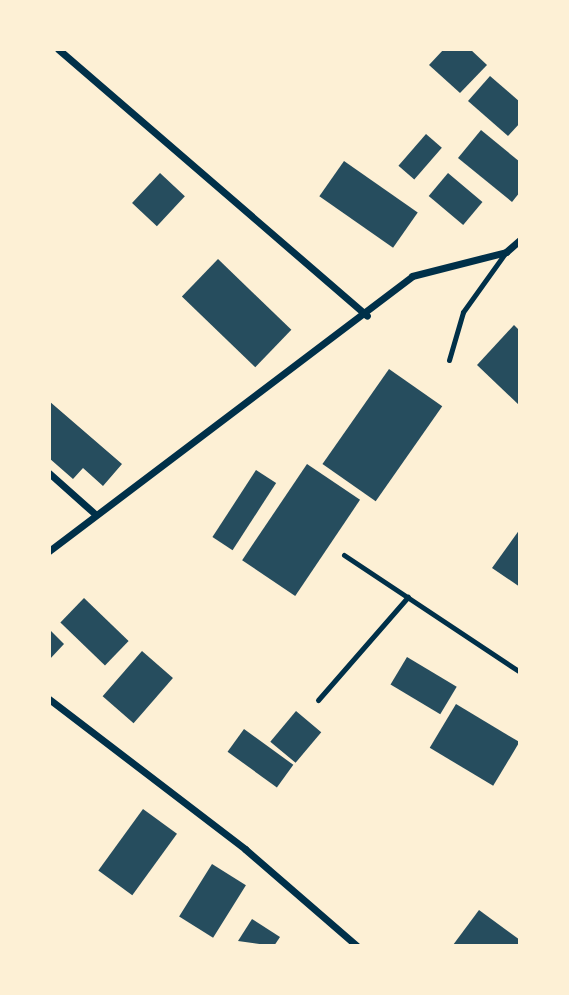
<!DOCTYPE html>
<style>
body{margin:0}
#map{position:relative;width:569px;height:995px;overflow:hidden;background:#fdf0d5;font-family:"Space Grotesk",sans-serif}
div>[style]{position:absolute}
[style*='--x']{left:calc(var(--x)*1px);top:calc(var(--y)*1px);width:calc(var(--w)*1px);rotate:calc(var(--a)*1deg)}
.building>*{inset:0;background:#264d5e;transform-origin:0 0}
.service>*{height:5px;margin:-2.5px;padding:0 2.5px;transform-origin:2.5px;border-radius:2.5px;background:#003049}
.minor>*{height:7px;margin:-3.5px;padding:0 3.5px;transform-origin:3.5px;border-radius:3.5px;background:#003049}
span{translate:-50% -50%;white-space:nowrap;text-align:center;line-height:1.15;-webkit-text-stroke:7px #fdf0d5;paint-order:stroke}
.frame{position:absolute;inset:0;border:51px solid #fdf0d5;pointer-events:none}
</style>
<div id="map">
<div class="building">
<div style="clip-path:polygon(444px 49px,470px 49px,487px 65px,460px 93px,429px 65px)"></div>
<div style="clip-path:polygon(490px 76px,520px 102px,520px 123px,508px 136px,468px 101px)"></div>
<div style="clip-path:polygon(481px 130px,520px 162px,520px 192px,512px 202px,458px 158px)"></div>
<div style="left:426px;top:134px;width:21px;height:42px;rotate:41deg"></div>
<div style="left:344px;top:161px;width:90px;height:43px;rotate:35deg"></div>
<div style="left:160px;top:173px;width:34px;height:41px;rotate:43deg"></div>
<div style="left:448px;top:173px;width:45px;height:30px;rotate:40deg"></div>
<div style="left:218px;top:259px;width:102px;height:52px;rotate:44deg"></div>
<div style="clip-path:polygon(514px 325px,520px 331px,520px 406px,477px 365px)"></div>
<div style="left:389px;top:369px;width:65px;height:116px;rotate:35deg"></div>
<div style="clip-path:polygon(49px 401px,122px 464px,103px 486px,83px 468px,73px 479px,49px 458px)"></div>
<div style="left:307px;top:464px;width:64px;height:116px;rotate:34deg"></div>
<div style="left:256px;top:470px;width:24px;height:80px;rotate:33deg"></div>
<div style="clip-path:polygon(520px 529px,520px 587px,492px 568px)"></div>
<div style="left:84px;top:598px;width:62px;height:34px;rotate:44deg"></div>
<div style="clip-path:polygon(49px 629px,64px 644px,49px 660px)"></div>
<div style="left:142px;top:651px;width:41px;height:60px;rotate:41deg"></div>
<div style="left:407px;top:657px;width:58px;height:32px;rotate:31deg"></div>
<div style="left:456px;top:704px;width:74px;height:51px;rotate:31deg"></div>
<div style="left:296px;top:711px;width:33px;height:40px;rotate:40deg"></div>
<div style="left:244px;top:729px;width:61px;height:28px;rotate:36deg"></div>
<div style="left:143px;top:809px;width:42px;height:76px;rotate:36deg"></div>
<div style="left:212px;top:864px;width:40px;height:62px;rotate:32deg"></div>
<div style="clip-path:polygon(479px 910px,520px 940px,517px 946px,453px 945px)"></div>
<div style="clip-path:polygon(252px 919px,280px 937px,274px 946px,238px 941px)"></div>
</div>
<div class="service">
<div style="--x:449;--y:360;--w:50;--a:-73.7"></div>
<div style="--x:463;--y:312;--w:74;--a:-54.4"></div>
<div style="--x:344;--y:555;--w:211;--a:33.6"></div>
<div style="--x:318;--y:700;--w:137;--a:-48.9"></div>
</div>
<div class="minor">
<div style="--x:58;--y:49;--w:408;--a:40.8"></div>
<div style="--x:49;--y:473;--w:62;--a:41.7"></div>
<div style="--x:49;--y:551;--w:455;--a:-37.1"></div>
<div style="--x:412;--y:276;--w:97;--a:-14.3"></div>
<div style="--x:506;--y:252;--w:18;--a:-41"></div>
<div style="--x:49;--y:699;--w:247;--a:37.4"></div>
<div style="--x:245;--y:849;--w:148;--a:40.9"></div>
</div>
<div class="frame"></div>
</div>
